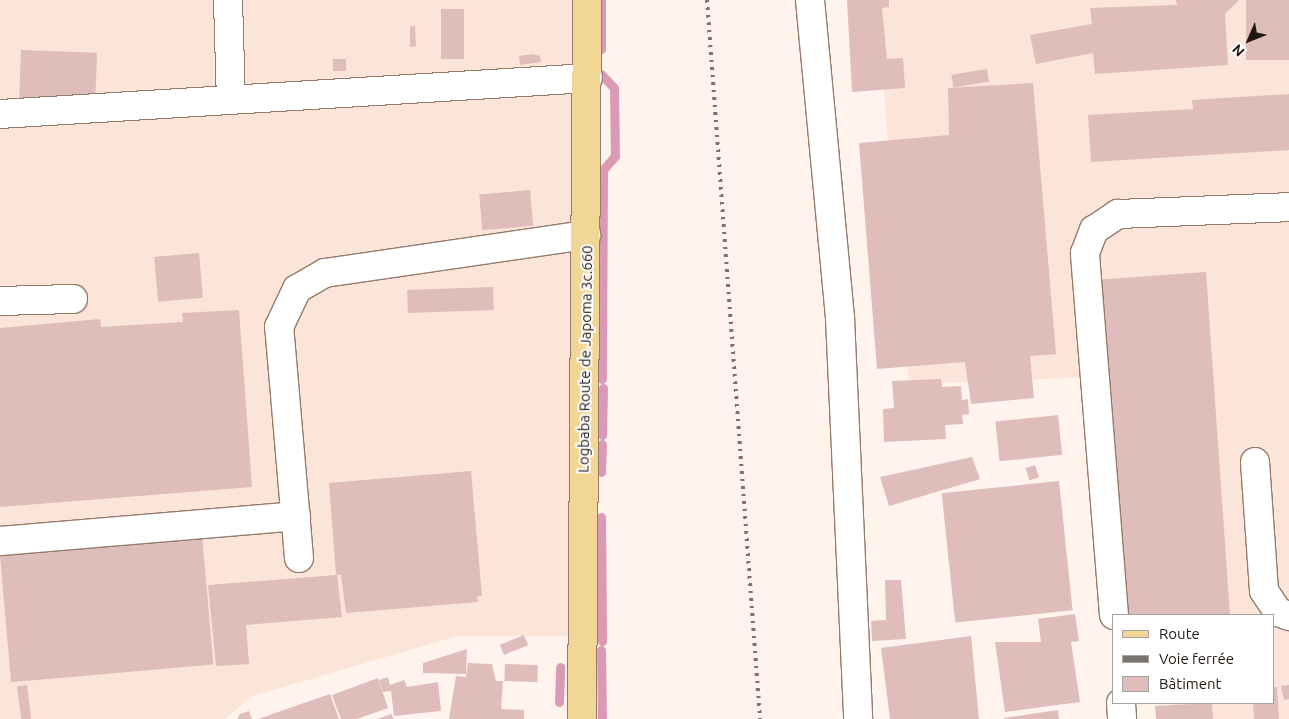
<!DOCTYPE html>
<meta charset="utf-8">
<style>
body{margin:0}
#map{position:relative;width:1289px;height:719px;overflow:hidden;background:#fff3ec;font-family:Ubuntu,sans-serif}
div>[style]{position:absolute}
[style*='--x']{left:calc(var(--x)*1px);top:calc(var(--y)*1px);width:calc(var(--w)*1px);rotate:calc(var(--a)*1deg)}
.built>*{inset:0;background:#fae5d8}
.stream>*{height:9px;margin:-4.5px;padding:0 4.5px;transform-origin:4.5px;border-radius:4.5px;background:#da99b5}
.building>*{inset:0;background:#dfbdba;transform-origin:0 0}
.roads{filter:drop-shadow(1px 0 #947b6b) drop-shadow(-1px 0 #947b6b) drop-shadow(0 1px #947b6b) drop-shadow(0 -1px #947b6b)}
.minor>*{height:28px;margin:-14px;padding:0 14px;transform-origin:14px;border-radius:14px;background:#fff}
.major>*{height:28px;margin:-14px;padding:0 14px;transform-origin:14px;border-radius:14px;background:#f1d695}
.rail>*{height:4px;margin-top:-2px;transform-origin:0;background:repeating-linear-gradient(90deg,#7c716b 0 2.5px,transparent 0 7.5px)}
span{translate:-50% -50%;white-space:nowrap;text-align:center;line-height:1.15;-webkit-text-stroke:4px #fff;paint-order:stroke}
.street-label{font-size:15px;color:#211711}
.legend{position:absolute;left:1112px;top:614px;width:162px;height:90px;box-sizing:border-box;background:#fff;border:1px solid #a6a2a0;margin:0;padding:6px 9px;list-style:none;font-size:15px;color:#211711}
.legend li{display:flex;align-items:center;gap:10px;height:25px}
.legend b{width:25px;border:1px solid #a6a2a0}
.north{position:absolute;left:1224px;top:15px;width:50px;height:50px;-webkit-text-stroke:4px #fff;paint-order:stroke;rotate:226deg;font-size:14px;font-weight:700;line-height:20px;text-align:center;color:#211711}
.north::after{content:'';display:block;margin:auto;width:18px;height:22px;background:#211711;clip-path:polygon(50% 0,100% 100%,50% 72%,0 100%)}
</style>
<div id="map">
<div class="built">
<div style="clip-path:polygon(0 0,577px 0,579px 636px,458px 636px,252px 696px,225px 719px,0 719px)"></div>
<div style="clip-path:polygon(876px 0,1289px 0,1289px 719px,1171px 719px,1170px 703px,1273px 703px,1273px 615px,1163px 615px,1146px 375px,909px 384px)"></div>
</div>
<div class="stream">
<div style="--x:601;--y:1;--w:48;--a:90"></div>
<div style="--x:601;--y:74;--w:19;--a:47"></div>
<div style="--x:614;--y:88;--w:68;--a:89.2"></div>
<div style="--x:615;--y:156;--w:18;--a:131"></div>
<div style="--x:603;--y:170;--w:209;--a:90.3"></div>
<div style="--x:602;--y:435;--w:47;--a:-88.8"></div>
<div style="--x:601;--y:472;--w:28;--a:-88"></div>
<div style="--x:601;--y:517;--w:124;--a:89.5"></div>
<div style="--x:601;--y:650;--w:69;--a:89.2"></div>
<div style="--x:559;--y:702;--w:35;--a:-88"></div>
</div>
<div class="building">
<div style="clip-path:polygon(847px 0,889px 0,889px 7px,882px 8px,887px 59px,903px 58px,905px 88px,852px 92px)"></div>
<div style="clip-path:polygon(1176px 0,1239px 0,1225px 14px,1228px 65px,1095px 74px,1093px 53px,1036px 64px,1030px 35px,1092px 24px,1090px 8px,1177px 5px)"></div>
<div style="left:1246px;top:0;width:43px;height:60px"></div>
<div style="left:441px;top:9px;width:23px;height:50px"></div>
<div style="clip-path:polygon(410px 26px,415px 26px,416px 46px,410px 47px)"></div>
<div style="left:21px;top:50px;width:76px;height:50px;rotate:2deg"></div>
<div style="clip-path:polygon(533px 54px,540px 56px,541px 62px,520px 65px,519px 56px)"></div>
<div style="left:333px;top:59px;width:13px;height:12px"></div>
<div style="left:987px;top:69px;width:13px;height:36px;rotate:81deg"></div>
<div style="clip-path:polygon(1033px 83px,1056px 354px,1030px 356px,1034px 398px,971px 404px,965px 362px,877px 369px,859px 143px,949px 135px,948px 88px)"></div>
<div style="clip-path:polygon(1289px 94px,1289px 150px,1091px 162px,1088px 115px,1193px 109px,1192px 100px)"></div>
<div style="left:530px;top:190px;width:36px;height:51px;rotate:85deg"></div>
<div style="left:199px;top:253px;width:45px;height:45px;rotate:85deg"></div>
<div style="left:1206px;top:272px;width:344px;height:110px;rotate:86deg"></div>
<div style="left:493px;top:287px;width:23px;height:86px;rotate:88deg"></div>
<div style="clip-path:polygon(239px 310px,252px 487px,0 507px,0 328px,100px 319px,101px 327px,183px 322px,182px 313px)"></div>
<div style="clip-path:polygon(941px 379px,942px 387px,961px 386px,962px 400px,968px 399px,969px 414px,962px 415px,963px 424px,945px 425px,946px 439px,884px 442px,883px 409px,894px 408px,892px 381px)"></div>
<div style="left:1058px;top:415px;width:40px;height:63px;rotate:84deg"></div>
<div style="clip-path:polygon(972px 457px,980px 479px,889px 506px,880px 477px)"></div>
<div style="left:1035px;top:465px;width:13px;height:10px;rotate:72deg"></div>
<div style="clip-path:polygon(471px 471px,482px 596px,477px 596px,478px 602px,346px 613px,341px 575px,337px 575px,342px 617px,246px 625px,249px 664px,216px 666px,208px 585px,336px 575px,329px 483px)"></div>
<div style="left:1059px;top:481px;width:130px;height:118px;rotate:84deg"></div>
<div style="left:202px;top:535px;width:130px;height:203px;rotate:85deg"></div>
<div style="clip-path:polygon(885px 580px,901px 580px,906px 639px,872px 641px,871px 621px,886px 620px)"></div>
<div style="clip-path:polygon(1075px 614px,1079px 641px,1071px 642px,1080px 702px,1005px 712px,995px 642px,1041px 642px,1038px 619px)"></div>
<div style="left:524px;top:635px;width:11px;height:26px;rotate:68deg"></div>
<div style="clip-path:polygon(971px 636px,979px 719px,890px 719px,881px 648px)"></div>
<div style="clip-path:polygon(467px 649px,466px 674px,423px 673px,423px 663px)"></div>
<div style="clip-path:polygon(468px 663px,492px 664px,496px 681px,503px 681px,501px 709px,524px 710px,524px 719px,449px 719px,456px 676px,466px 677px)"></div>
<div style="left:505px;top:664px;width:33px;height:17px;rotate:2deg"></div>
<div style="clip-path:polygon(388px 677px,390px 685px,404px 680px,407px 687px,438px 682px,441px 711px,394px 716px,391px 691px,383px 692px,379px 680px)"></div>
<div style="clip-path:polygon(378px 678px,388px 708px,357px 719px,341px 719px,332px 695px)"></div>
<div style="left:27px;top:685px;width:34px;height:10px;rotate:83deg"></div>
<div style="clip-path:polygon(1289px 685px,1289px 699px,1284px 700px,1281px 686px)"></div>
<div style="clip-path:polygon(1273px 687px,1277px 687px,1279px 719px,1254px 719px,1253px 703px,1273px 703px)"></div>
<div style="clip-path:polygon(330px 694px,339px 719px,258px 719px)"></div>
<div style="clip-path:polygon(1212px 703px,1213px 719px,1156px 719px,1155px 706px)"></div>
<div style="clip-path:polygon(1058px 710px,1059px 719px,1004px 719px,1004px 718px)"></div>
<div style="clip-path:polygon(249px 711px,252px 719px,237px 719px,240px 714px)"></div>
<div style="clip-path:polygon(392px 714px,393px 719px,377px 719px)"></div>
</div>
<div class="roads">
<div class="minor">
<div style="--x:228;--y:0;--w:99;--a:88.3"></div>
<div style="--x:810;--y:0;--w:319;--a:84.6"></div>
<div style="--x:840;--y:318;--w:401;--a:87.4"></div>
<div style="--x:0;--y:114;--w:589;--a:-3.5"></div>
<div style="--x:0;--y:301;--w:73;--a:-1.6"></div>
<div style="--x:1255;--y:462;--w:129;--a:86"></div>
<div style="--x:1264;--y:591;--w:25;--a:56"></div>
<div style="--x:1278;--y:612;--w:12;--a:20"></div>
<div style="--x:0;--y:541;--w:297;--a:-4.8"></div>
<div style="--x:299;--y:558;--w:232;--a:-94.9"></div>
<div style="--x:279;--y:327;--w:42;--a:-64.7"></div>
<div style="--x:297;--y:289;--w:32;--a:-30"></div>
<div style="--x:325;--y:273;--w:264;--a:-8.3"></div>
<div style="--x:1114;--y:615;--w:363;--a:-94.6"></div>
<div style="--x:1085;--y:253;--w:25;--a:-69"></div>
<div style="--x:1094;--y:230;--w:29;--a:-34"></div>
<div style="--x:1118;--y:214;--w:171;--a:-2.3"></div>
<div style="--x:1121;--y:703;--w:16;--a:86"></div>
</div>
<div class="major">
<div style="--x:582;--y:719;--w:719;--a:-89.6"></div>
</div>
</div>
<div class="rail">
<div style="--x:707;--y:0;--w:721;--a:85.78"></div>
</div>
<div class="street-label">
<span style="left:585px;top:359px;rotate:-89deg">Logbaba Route de Japoma 3c.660</span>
</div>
<ul class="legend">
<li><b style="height:6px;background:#f1d695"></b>Route</li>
<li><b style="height:6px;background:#7c716b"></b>Voie ferrée</li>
<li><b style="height:14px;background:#dfbdba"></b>Bâtiment</li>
</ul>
<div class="north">N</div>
</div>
